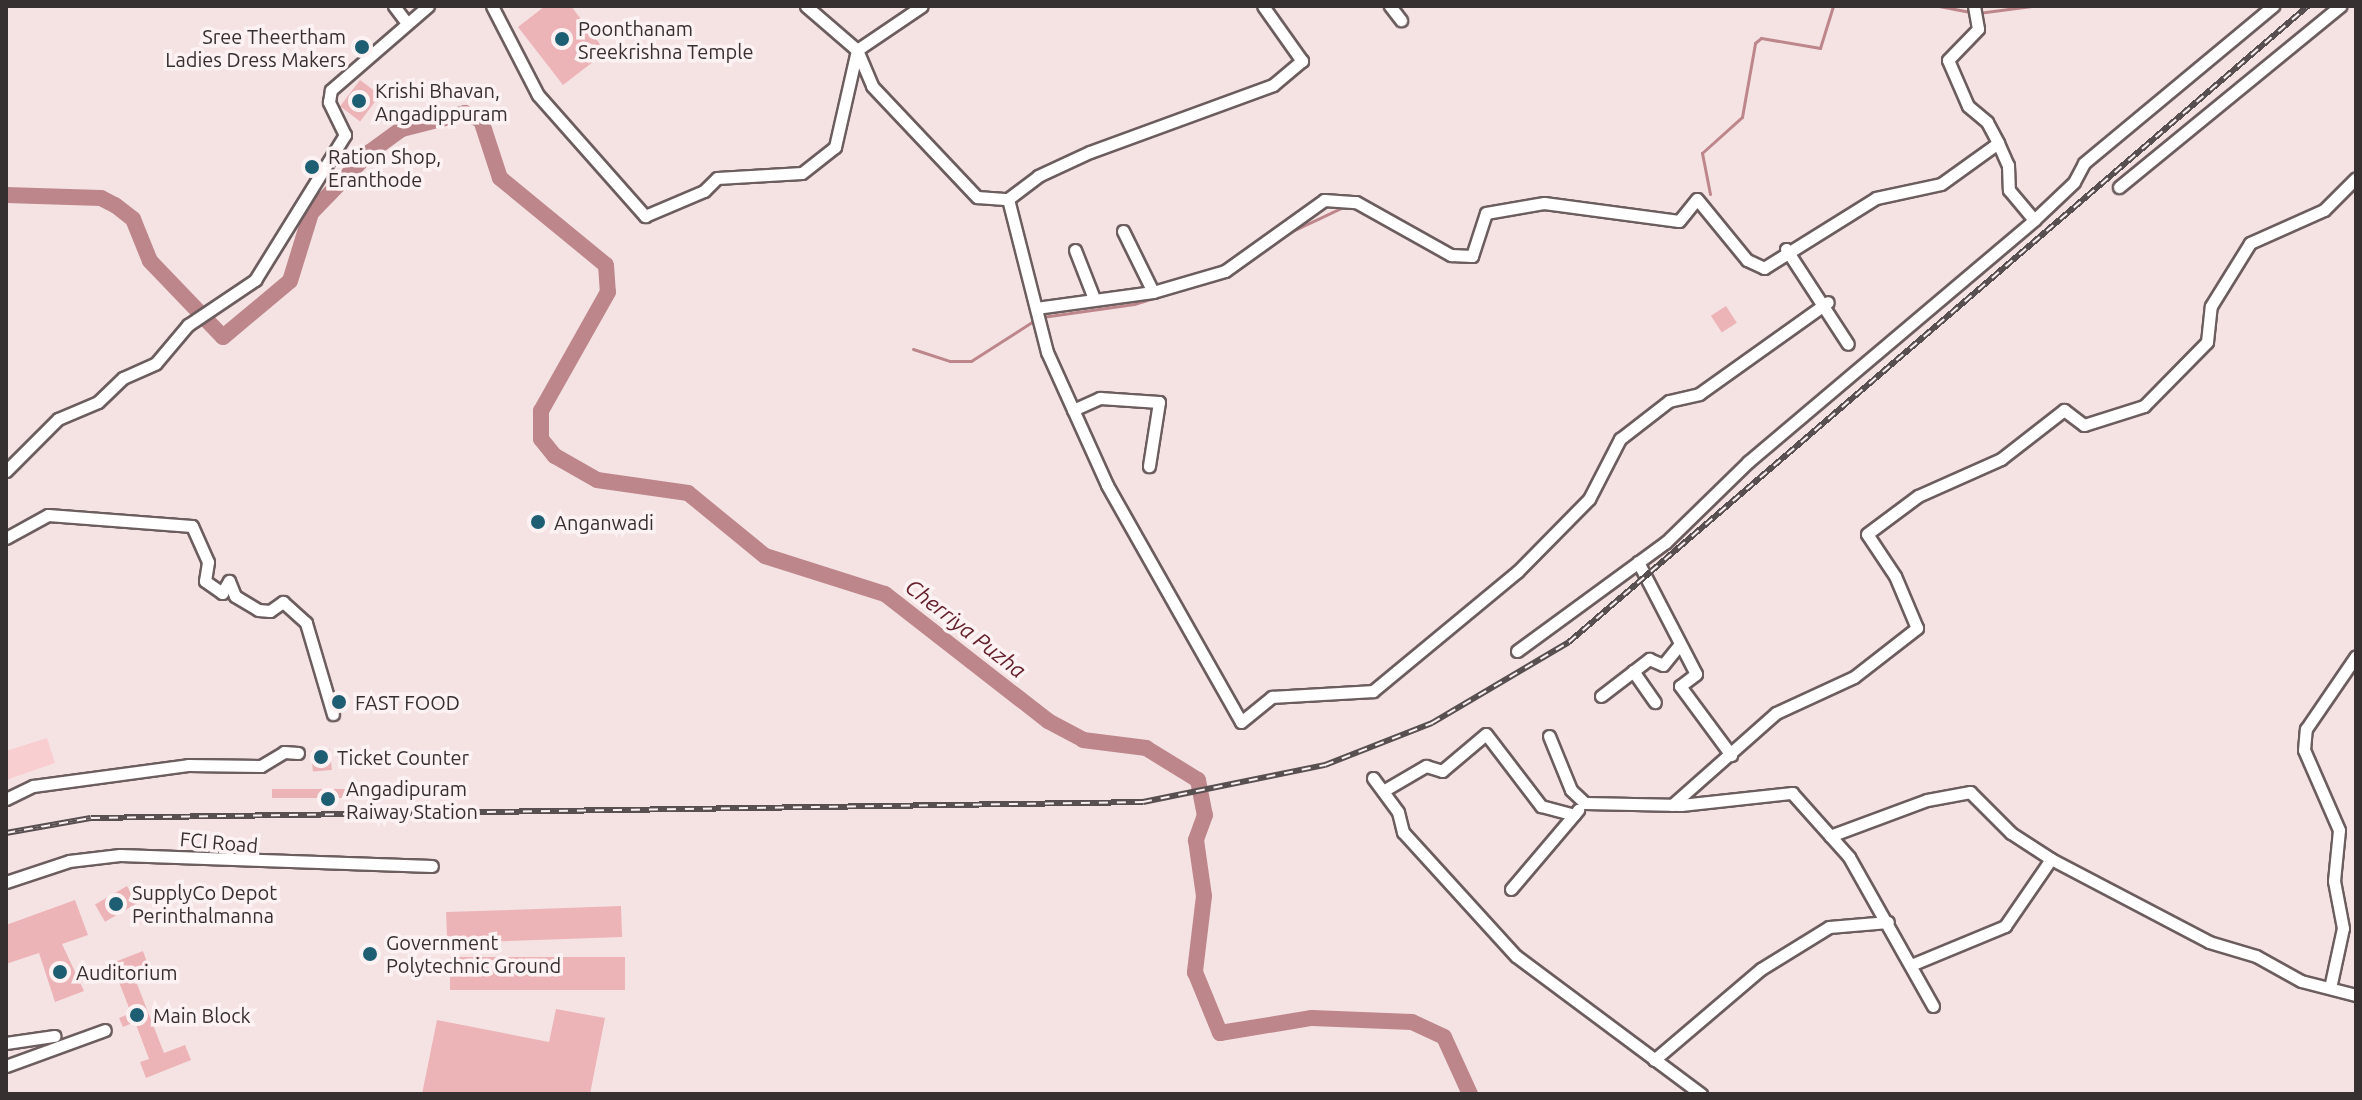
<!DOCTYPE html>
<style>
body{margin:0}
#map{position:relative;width:2362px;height:1100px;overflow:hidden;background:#f5e3e4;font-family:Ubuntu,sans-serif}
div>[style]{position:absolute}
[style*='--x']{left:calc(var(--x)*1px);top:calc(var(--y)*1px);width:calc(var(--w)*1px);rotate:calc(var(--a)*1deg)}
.green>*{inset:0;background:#f9ced1}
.stream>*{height:3px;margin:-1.5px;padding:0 1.5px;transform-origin:1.5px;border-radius:1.5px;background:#bd868b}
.river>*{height:16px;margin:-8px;padding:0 8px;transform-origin:8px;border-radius:8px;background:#bd868b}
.building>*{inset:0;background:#edb4b8;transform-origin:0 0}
.roads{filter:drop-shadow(2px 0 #6c5d5e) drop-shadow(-2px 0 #6c5d5e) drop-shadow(0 2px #6c5d5e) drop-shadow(0 -2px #6c5d5e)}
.minor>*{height:11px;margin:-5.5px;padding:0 5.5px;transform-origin:5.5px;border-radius:5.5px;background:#fff}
.rail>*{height:6px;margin-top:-3px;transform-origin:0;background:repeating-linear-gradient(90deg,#fdf2f3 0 9px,#584f50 0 18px);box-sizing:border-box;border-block:2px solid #584f50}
.dots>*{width:22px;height:22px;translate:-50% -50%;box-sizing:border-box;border:4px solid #fdf2f3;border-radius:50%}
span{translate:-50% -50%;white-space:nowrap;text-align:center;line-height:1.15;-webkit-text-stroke:7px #fdf2f3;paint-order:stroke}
.poi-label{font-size:20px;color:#373031}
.left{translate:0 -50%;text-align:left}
.right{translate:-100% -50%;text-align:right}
.street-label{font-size:20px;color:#373031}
.water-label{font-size:22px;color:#65212c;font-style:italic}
.frame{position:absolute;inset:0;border:8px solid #373031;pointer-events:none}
</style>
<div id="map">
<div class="green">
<div style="clip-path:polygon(47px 738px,55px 763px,6px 780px,6px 751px)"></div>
</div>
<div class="stream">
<div style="--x:1939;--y:6;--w:33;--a:11"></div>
<div style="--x:1978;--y:13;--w:54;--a:-7.4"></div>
<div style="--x:1710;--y:194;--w:42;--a:-101"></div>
<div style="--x:1702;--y:153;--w:54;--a:-42"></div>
<div style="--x:1742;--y:117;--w:75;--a:-80"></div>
<div style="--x:1755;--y:43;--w:8;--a:-40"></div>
<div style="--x:1761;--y:38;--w:60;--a:9.6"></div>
<div style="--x:1820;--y:48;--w:44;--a:-72.8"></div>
<div style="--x:1359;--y:198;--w:42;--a:28.4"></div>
<div style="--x:1284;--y:235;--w:68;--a:-25.4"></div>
<div style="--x:1042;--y:317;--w:93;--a:-8"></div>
<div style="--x:1134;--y:304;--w:67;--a:-17.4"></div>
<div style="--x:913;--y:349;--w:39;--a:18"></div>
<div style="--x:950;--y:361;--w:21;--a:0"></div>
<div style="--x:971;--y:361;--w:76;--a:-32.6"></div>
</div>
<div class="river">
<div style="--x:6;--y:195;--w:95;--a:1.8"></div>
<div style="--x:101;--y:198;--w:16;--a:27"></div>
<div style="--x:115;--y:205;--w:23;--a:38"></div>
<div style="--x:133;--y:219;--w:45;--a:68"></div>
<div style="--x:150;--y:261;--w:105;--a:46.2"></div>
<div style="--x:223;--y:337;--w:87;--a:-39.9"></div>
<div style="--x:290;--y:281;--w:71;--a:-72.8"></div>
<div style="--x:311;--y:213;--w:85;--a:-46"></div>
<div style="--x:370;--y:152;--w:39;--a:-36"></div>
<div style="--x:402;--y:129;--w:65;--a:-14.3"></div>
<div style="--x:465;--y:113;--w:17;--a:24"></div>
<div style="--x:481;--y:120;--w:61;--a:71.9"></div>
<div style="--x:500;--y:178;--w:137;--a:39.4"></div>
<div style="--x:606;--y:265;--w:27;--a:86"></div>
<div style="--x:608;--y:292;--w:137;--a:119.4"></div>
<div style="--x:541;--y:411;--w:28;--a:90"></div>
<div style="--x:541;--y:439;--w:22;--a:51"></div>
<div style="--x:555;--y:456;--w:48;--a:29.7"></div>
<div style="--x:597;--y:480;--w:92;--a:8.1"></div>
<div style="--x:688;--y:493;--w:99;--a:39.3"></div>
<div style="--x:765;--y:556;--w:126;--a:17.6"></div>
<div style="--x:885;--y:594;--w:207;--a:37.9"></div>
<div style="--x:1048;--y:721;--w:40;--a:28"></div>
<div style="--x:1083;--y:740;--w:64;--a:7.2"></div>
<div style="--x:1146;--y:748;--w:61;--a:31.6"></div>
<div style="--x:1198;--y:780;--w:36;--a:79"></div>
<div style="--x:1205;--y:815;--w:27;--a:110"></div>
<div style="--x:1196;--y:840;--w:57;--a:81.9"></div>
<div style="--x:1204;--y:896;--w:77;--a:96.8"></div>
<div style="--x:1195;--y:972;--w:66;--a:67.7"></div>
<div style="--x:1220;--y:1033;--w:93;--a:-9.3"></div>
<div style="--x:1312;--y:1018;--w:100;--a:2.3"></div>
<div style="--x:1412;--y:1022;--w:35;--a:25"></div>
<div style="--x:1444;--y:1037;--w:63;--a:65.5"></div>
</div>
<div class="building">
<div style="clip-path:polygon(545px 6px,571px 6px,606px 52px,563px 85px,518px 27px)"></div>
<div style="left:360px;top:80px;width:25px;height:33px;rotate:37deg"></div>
<div style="left:1726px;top:306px;width:20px;height:18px;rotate:57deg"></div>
<div style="left:330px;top:749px;width:21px;height:19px;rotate:85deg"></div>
<div style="left:349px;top:789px;width:9px;height:77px;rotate:90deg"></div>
<div style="left:127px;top:886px;width:20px;height:37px;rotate:60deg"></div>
<div style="clip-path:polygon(75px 900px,88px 935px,62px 944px,84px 991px,55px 1002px,39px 953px,6px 964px,6px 925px)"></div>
<div style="left:621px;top:906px;width:31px;height:175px;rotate:88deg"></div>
<div style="clip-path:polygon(143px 951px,148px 965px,132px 971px,164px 1053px,185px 1045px,191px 1060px,146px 1078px,140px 1062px,149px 1059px,135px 1022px,123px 1027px,119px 1018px,131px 1013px,117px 977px,107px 981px,102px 967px)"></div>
<div style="left:450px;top:957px;width:175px;height:33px"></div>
<div style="clip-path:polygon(556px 1009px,605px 1018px,590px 1094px,422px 1094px,437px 1020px,549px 1042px)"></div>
</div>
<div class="roads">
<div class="minor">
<div style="--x:394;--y:6;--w:21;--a:53"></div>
<div style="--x:492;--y:6;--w:100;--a:62.7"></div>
<div style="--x:538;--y:95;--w:162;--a:48.5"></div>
<div style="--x:645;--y:216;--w:64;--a:-23"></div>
<div style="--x:704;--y:191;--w:18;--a:-45"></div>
<div style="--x:717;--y:178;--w:85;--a:-3.4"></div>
<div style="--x:802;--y:173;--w:42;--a:-38.2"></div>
<div style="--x:835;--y:147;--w:99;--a:-77.2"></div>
<div style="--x:857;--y:50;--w:78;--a:-34.1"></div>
<div style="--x:806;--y:6;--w:67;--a:40.8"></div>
<div style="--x:857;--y:50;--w:39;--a:67"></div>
<div style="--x:872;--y:86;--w:153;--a:46.6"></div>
<div style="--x:977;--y:197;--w:31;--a:4"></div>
<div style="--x:1008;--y:199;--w:158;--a:75.7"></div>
<div style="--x:1047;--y:352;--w:146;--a:65.7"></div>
<div style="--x:1107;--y:485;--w:272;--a:60.5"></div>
<div style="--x:1241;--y:722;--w:40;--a:-39"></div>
<div style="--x:1272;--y:697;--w:101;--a:-3.4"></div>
<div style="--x:1373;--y:691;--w:187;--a:-39.6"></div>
<div style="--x:1517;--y:572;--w:103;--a:-45.4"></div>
<div style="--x:1589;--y:499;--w:68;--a:-62.7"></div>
<div style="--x:1620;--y:439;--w:62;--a:-37.8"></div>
<div style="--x:1669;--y:401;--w:31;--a:-13"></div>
<div style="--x:1699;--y:394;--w:158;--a:-35.5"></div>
<div style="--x:1390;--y:6;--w:18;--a:52"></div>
<div style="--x:1974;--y:6;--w:23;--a:80"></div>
<div style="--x:1978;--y:29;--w:43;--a:134.1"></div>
<div style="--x:1948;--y:60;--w:50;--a:66.5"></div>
<div style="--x:1968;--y:106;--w:25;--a:40"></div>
<div style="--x:1987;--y:122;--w:24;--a:62"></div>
<div style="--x:2119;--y:187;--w:286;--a:-39.3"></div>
<div style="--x:1008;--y:199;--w:38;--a:-37"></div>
<div style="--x:1038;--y:176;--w:57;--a:-24.8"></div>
<div style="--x:1090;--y:152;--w:195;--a:-20.1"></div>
<div style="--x:1273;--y:85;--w:38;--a:-40"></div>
<div style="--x:1302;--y:61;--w:67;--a:-125.3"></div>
<div style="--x:1123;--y:231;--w:68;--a:63.8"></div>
<div style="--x:1786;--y:249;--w:113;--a:56.9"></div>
<div style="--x:1075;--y:250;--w:49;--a:68.6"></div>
<div style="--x:1036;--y:308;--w:118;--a:-7.8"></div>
<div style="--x:1153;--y:292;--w:75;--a:-16.3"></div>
<div style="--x:1225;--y:271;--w:122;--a:-35.6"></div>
<div style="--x:1324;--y:200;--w:32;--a:4"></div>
<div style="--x:1356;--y:202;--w:109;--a:29.2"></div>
<div style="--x:1451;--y:255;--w:21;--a:3"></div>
<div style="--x:1472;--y:256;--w:45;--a:-72"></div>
<div style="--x:1486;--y:213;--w:59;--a:-9.8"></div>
<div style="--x:1544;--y:203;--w:136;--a:7.6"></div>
<div style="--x:1679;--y:221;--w:28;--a:-51"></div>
<div style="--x:1697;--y:199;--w:79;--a:50.7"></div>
<div style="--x:1747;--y:260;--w:19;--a:25"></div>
<div style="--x:1764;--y:268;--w:132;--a:-32"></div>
<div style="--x:1876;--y:198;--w:66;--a:-12.2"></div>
<div style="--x:1941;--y:184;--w:70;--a:-35.7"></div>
<div style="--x:1998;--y:143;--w:24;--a:66"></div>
<div style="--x:2008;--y:165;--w:25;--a:88"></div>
<div style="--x:2009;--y:190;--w:39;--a:50"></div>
<div style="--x:1073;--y:410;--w:30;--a:-24"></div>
<div style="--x:1100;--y:398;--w:59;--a:3.9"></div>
<div style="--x:1159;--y:402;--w:65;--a:98.9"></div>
<div style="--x:6;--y:471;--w:74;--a:-45"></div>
<div style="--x:58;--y:419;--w:43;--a:-23"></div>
<div style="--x:98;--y:402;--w:35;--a:-44"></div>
<div style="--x:123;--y:378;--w:36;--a:-24"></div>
<div style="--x:156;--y:363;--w:50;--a:-49.9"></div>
<div style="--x:188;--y:325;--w:81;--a:-33.9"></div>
<div style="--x:255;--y:280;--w:171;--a:-58.2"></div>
<div style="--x:345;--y:135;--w:37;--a:-116"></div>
<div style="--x:329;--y:102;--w:12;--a:-81"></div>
<div style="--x:331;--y:90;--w:128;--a:-40.9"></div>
<div style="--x:6;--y:538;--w:48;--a:-28.7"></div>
<div style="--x:48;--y:515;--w:144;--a:4.4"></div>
<div style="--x:192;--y:526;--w:39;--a:66"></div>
<div style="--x:208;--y:562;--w:19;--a:99"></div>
<div style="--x:205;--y:581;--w:21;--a:35"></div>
<div style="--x:222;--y:593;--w:14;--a:-60"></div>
<div style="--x:229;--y:581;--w:16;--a:68"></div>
<div style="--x:235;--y:596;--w:27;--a:31"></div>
<div style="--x:258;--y:610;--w:12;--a:5"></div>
<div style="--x:270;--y:611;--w:16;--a:-35"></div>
<div style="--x:283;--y:602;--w:31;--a:42"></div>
<div style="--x:306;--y:623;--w:95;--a:73.5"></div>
<div style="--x:1638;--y:562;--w:126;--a:62.6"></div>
<div style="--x:1696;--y:674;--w:20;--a:143"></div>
<div style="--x:1680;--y:686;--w:86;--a:53.5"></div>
<div style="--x:1517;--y:651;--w:185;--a:-36.2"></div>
<div style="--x:1666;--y:542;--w:115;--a:-44.3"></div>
<div style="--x:1748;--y:462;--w:375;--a:-40.2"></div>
<div style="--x:2034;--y:220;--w:55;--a:-43.5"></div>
<div style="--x:2074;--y:182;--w:21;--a:-62"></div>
<div style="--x:2084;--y:163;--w:246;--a:-39.7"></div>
<div style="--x:1633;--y:671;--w:38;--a:55"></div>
<div style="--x:1601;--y:696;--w:61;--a:-37.6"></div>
<div style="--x:1649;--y:659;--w:15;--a:23"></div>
<div style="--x:1663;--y:665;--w:27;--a:-51"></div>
<div style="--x:1549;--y:736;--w:58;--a:67.8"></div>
<div style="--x:1571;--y:790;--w:19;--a:43"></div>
<div style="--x:1585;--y:803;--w:96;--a:1.2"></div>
<div style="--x:1681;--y:805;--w:112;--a:-6.2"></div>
<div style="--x:1792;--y:793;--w:86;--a:48.3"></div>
<div style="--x:1849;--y:857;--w:171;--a:60.6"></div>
<div style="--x:1373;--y:778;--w:42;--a:53.7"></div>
<div style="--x:1398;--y:812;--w:21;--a:76"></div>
<div style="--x:1403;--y:832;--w:168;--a:47.7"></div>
<div style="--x:1516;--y:956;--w:231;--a:36.7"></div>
<div style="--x:1383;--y:791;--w:50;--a:-30.2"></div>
<div style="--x:1426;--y:766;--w:17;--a:17"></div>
<div style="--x:1442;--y:771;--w:57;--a:-40.1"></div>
<div style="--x:1486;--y:734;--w:91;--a:52.6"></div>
<div style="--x:1541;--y:806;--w:34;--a:15"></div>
<div style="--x:6;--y:799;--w:30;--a:-26"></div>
<div style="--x:33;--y:786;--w:156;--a:-7.7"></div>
<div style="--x:188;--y:765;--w:73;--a:0.8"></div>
<div style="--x:261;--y:766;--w:27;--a:-31"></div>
<div style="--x:284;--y:752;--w:14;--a:4"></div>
<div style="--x:1672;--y:805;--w:139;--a:-41.5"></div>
<div style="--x:1776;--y:713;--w:86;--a:-24.8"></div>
<div style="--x:1854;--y:677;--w:80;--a:-37.9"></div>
<div style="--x:1917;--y:628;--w:56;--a:-112.9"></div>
<div style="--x:1895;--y:576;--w:50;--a:-123.7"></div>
<div style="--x:1867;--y:534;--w:64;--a:-36.7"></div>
<div style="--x:1918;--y:496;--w:91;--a:-24"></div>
<div style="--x:2001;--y:459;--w:80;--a:-37.9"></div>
<div style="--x:2064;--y:410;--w:25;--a:37"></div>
<div style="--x:2084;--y:425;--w:63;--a:-17.6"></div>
<div style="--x:2144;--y:406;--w:90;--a:-45.5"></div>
<div style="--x:2207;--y:342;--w:36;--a:-84"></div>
<div style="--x:2211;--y:306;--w:74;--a:-58.2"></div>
<div style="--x:2250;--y:243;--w:81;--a:-24"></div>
<div style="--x:2324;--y:210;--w:45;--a:-45"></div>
<div style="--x:1830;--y:836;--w:103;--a:-20.4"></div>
<div style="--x:1927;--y:800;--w:44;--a:-10.5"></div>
<div style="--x:1970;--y:792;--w:58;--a:45"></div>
<div style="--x:2011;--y:833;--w:48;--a:33"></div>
<div style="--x:2051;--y:859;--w:178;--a:27.7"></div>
<div style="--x:2209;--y:942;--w:49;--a:16.6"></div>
<div style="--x:2256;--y:956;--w:51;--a:29.1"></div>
<div style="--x:2301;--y:981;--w:57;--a:14.3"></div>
<div style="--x:6;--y:882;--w:66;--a:-18.4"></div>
<div style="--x:69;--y:861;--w:51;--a:-6.7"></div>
<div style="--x:120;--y:855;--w:312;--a:2"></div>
<div style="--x:1511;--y:889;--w:104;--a:-49.7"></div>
<div style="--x:1911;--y:965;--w:102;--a:-22.5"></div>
<div style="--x:2005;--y:926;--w:81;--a:-55.5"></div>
<div style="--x:2330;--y:988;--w:61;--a:-77.8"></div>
<div style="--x:2343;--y:928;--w:48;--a:-100.8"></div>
<div style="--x:2334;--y:881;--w:51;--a:-84.4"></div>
<div style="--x:2339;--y:830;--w:87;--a:-113.6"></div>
<div style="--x:2304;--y:750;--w:21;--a:-85"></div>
<div style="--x:2306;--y:729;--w:88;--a:-55.6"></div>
<div style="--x:6;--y:1043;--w:49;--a:-8.3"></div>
<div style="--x:1654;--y:1060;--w:140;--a:-40.4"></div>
<div style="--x:1761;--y:969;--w:80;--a:-31.7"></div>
<div style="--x:1829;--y:927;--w:59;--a:-4.8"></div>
<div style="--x:6;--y:1066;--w:105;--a:-20"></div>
</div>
</div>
<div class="rail">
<div style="--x:6;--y:833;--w:86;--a:-10"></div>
<div style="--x:91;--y:818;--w:1052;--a:-0.87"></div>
<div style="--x:1143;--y:802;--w:186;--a:-11.5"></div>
<div style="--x:1325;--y:765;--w:115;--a:-21.4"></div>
<div style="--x:1432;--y:723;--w:159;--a:-30.6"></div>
<div style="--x:1569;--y:642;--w:975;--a:-40.72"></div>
</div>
<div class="dots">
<div style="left:562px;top:39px;background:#1d5e73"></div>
<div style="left:362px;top:47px;background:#1d5e73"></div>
<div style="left:359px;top:101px;background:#1d5e73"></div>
<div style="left:312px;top:167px;background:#1d5e73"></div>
<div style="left:538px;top:522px;background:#1d5e73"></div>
<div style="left:339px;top:702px;background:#1d5e73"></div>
<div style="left:321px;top:757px;background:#1d5e73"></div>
<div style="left:328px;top:799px;background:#1d5e73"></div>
<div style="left:116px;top:904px;background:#1d5e73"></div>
<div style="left:370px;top:954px;background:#1d5e73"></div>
<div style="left:60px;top:972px;background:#1d5e73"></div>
<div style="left:137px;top:1015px;background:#1d5e73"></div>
</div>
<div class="poi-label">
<span class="left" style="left:578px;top:40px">Poonthanam<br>Sreekrishna Temple</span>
<span class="right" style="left:346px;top:48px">Sree Theertham<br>Ladies Dress Makers</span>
<span class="left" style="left:375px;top:102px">Krishi Bhavan,<br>Angadippuram</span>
<span class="left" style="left:328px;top:168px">Ration Shop,<br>Eranthode</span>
<span class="left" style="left:554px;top:522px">Anganwadi</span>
<span class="left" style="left:355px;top:702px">FAST FOOD</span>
<span class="left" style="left:337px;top:757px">Ticket Counter</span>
<span class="left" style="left:346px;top:800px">Angadipuram<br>Raiway Station</span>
<span class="left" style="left:132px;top:904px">SupplyCo Depot<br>Perinthalmanna</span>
<span class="left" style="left:386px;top:954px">Government<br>Polytechnic Ground</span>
<span class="left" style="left:76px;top:972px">Auditorium</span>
<span class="left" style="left:153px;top:1015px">Main Block</span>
</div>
<div class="street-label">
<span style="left:219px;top:842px;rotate:5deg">FCI Road</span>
</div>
<div class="water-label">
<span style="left:966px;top:628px;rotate:38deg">Cherriya Puzha</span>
</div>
<div class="frame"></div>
</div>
